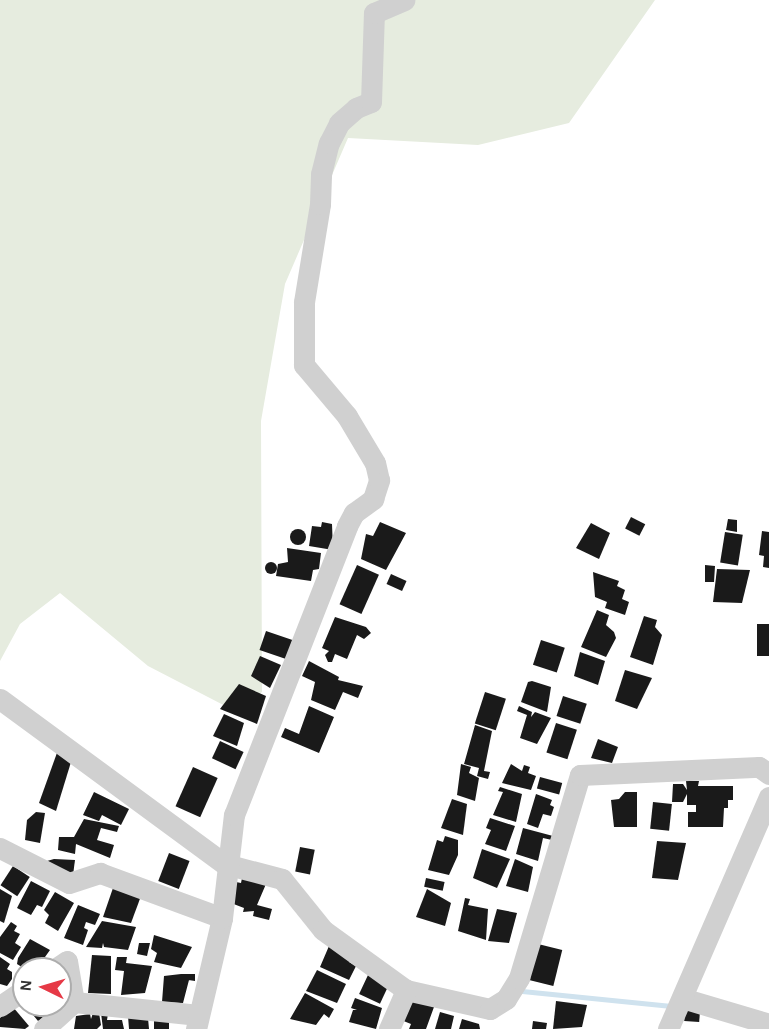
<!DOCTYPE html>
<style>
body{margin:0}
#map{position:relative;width:769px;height:1029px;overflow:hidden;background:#fff;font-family:"Alegreya Sans",sans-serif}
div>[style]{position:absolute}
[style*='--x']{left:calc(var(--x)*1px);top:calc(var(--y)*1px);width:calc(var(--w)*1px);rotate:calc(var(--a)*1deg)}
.green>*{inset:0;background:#e6ecdf}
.stream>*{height:5px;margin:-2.5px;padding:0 2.5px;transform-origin:2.5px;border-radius:2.5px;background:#cfe2ee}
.building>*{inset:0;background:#1a1a1a;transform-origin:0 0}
.round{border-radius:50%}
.street>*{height:21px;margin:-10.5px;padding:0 10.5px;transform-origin:10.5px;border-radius:10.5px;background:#d0d0d0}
span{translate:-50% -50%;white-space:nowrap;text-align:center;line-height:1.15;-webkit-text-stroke:6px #fff;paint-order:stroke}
.north{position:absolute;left:12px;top:957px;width:60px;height:60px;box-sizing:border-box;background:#fff;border:2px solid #adadad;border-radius:50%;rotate:275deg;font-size:16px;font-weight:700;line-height:24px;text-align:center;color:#333}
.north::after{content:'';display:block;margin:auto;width:21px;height:27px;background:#e63946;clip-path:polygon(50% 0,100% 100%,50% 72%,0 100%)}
</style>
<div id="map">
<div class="green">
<div style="clip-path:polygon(0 0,655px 0,569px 123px,478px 145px,348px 138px,285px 284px,261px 421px,262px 692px,235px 711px,148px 666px,60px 593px,20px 624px,0 661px)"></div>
</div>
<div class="stream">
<div style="--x:522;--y:991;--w:150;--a:5.7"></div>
</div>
<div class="building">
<div style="left:631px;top:517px;width:16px;height:13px;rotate:27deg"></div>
<div style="clip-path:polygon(728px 519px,737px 520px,737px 532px,726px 530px)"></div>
<div style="clip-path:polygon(322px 522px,332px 524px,333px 550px,309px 546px,312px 526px,321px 527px)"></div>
<div style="clip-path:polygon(380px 522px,406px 533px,386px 570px,361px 559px,366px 534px,373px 536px)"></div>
<div style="clip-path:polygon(591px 523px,610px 533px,599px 559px,576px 548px)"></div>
<div class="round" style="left:290px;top:529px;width:16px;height:16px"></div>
<div style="clip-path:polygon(762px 531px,769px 532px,769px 568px,763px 567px,764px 556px,759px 555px)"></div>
<div style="left:725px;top:532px;width:18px;height:31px;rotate:9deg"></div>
<div style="clip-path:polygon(287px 548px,321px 553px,319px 569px,313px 570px,311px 581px,276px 576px,278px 564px,288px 562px)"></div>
<div class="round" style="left:265px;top:562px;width:12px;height:12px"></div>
<div style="left:357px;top:565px;width:24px;height:43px;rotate:24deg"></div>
<div style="clip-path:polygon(705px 565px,715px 566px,714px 582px,705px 582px)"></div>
<div style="clip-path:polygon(717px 569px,750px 570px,742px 603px,713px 602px)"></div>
<div style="clip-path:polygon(593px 572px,619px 581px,617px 586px,625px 590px,622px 599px,629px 602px,625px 615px,605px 608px,607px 602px,595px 597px)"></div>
<div style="left:391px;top:574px;width:17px;height:11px;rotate:24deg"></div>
<div style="clip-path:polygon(597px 610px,609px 615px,606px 625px,614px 632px,616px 638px,606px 657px,581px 647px)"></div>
<div style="clip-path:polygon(644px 616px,657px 620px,655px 627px,662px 635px,653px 665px,630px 657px)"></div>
<div style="clip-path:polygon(335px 617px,366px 627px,371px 633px,364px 639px,357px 635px,347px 659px,335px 654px,332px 662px,328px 662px,325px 655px,329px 651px,322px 648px)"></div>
<div style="left:757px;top:624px;width:12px;height:32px"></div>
<div style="left:266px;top:631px;width:28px;height:20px;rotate:19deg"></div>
<div style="left:541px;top:640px;width:25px;height:26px;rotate:18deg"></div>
<div style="clip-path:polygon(580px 652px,605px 661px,598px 685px,574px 676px)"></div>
<div style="clip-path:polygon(260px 656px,281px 665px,270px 688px,251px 676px)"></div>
<div style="clip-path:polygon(309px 661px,339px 677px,338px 680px,363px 686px,358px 698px,343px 692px,335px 710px,311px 700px,315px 682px,302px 676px)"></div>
<div style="clip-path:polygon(625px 670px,652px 678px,637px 709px,615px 701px)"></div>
<div style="clip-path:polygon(532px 681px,551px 687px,547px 712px,521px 702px,528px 682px)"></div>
<div style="clip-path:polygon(239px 684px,266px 696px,257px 724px,220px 709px)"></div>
<div style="left:485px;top:692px;width:22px;height:33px;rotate:18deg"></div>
<div style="left:563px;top:696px;width:25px;height:21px;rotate:18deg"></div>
<div style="clip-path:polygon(309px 706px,334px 717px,319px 753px,281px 737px,285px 728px,299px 734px)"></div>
<div style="clip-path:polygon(519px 706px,532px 712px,531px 717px,535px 712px,551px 718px,537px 744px,520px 738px,527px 715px,517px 711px)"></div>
<div style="clip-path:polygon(224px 714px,244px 723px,237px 746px,213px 736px)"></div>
<div style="left:556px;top:723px;width:22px;height:31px;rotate:18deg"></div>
<div style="clip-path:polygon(475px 725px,492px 731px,484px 771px,490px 772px,488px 779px,477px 776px,479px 768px,464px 764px)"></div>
<div style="clip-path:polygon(598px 739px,618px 747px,612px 763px,591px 758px)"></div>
<div style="left:220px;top:741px;width:26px;height:19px;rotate:25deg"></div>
<div style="clip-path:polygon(58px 750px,71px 762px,56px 811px,39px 803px)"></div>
<div style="clip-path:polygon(461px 764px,471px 767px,469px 773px,479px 778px,475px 801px,457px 795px)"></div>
<div style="clip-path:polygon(511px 764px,522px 771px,524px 765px,530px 767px,528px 773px,536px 776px,531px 790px,502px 783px)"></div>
<div style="left:193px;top:767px;width:27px;height:43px;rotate:24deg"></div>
<div style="left:540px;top:777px;width:23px;height:12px;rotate:15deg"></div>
<div style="clip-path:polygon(686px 781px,699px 781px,698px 786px,733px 786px,733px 800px,728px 800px,728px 808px,724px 808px,723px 827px,688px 827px,688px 812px,696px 812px,696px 805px,687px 805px,687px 794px,683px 802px,672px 802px,673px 784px,683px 784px,687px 790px)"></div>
<div style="clip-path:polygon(500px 787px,522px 794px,516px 822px,493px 815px,503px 792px,498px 791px)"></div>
<div style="clip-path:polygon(94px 792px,129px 809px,121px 825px,102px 815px,99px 821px,83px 815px)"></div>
<div style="clip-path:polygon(625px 792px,637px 792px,637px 827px,614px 827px,611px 800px,619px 799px)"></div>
<div style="clip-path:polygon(536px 794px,552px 800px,550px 805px,554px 807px,551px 816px,543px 814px,538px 828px,527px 824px)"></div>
<div style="clip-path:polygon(452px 799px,467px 804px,463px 835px,441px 828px)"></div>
<div style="left:653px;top:802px;width:19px;height:27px;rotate:6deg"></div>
<div style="clip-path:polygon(36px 812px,45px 813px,40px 843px,25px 840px,27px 820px)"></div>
<div style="clip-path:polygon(490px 818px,515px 826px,506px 851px,485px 844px,491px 830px,486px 828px)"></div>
<div style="clip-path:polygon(84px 819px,119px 826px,117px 832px,101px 828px,97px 840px,114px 845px,110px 858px,76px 844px,75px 854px,58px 850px,59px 837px,74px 837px)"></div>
<div style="clip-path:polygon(523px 828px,553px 836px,552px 840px,543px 838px,538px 861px,516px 854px)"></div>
<div style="clip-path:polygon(445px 836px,458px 840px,458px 855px,449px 875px,428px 870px,437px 840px,443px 842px)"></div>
<div style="clip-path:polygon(657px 841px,686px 843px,678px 880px,652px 878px)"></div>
<div style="left:300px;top:847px;width:15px;height:25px;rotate:11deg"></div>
<div style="clip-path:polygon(482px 849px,510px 859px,497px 888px,473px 878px)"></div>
<div style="left:169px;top:853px;width:22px;height:30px;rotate:21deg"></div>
<div style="clip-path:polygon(54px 859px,75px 860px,73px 875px,47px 861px)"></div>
<div style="clip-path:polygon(515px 859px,533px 867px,528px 892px,506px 886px)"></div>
<div style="left:13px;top:866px;width:20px;height:23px;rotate:33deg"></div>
<div style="clip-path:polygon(242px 878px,266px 884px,257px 905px,272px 909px,269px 920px,253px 916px,254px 911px,243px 912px,244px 908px,231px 903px,236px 882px,241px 883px)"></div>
<div style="left:426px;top:878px;width:19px;height:9px;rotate:12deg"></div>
<div style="clip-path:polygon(31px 881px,50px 891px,42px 907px,37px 905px,31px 915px,17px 908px)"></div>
<div style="clip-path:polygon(114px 885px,141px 896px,131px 923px,103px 917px)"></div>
<div style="clip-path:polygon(0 889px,12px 896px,4px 923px,0 921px)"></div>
<div style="clip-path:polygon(427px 889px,451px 903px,445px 926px,416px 917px)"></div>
<div style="clip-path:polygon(55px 892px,74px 903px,58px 931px,45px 923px,49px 915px,44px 910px)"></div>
<div style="clip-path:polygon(465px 898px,470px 899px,468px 905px,488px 909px,486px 940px,458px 931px)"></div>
<div style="clip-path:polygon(78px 905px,100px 914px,95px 925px,86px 922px,84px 928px,88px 930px,83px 945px,64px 938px)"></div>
<div style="clip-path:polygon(497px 909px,517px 913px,509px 943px,488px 941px)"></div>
<div style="clip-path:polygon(102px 921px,136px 927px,128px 950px,104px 947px,103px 943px,102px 948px,86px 947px)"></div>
<div style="clip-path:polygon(11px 922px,17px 926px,14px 931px,20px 934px,15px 943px,21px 947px,13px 960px,0 953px,0 937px)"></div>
<div style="clip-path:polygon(154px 935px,192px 947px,181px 968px,154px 962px,157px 953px,151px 949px)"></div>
<div style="clip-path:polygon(30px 939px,50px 950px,40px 964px,36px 962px,33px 967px,25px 969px,17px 964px,18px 958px)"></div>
<div style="clip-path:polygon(139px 943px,150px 943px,147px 956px,137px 954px)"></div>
<div style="left:538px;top:944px;width:25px;height:37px;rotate:14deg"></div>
<div style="clip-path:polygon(329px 946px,351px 957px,349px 962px,356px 966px,349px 980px,320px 967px)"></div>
<div style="clip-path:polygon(92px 955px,111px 956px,111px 994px,88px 993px)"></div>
<div style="clip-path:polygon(0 957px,10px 964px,7px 969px,12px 972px,12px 979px,7px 986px,0 984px)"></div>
<div style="clip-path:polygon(117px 957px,127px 957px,126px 963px,152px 966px,145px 993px,121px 995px,124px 971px,115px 970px)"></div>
<div style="clip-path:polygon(317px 970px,346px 984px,337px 1003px,306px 991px)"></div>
<div style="clip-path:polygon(181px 974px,195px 974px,195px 981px,182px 979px,189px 980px,183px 1003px,162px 1002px,164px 976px)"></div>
<div style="left:368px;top:975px;width:23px;height:21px;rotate:25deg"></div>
<div style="clip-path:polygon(305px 993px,334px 1009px,329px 1018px,324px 1014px,316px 1025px,290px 1019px)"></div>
<div style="clip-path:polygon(355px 998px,382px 1008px,376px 1029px,349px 1022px,353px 1010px,357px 1010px,351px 1008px)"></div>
<div style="clip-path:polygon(408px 999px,434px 1007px,426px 1029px,409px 1029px,411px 1024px,401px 1020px)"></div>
<div style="clip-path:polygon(556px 1001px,587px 1005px,582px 1027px,553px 1029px)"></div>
<div style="clip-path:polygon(25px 1005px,53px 1005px,54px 1011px,38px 1021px)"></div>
<div style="clip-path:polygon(13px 1007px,29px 1026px,25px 1029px,0 1027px,0 1018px)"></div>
<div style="left:685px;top:1010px;width:15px;height:11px;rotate:4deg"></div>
<div style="clip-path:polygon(440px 1012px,454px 1016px,451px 1029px,435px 1029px)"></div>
<div style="clip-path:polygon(93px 1013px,99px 1013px,101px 1025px,97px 1029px,74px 1029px,76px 1016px,90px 1014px,91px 1019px)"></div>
<div style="clip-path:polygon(101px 1013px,108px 1014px,107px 1020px,122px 1020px,124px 1029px,103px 1029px)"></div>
<div style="clip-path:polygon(133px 1015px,134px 1019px,148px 1018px,149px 1029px,129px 1029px,128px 1016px)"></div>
<div style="clip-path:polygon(462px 1019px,479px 1024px,480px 1029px,459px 1029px)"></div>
<div style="left:154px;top:1020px;width:15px;height:9px"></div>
<div style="clip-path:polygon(533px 1021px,547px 1023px,546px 1029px,532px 1029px)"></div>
</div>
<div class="street">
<div style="--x:0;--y:699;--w:279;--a:36.3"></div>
<div style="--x:225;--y:864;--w:59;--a:14.7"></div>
<div style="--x:282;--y:879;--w:65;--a:51.2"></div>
<div style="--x:323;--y:930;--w:102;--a:35.9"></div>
<div style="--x:406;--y:990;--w:86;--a:12.7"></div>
<div style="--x:490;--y:1009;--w:19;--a:-32"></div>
<div style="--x:506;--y:999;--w:25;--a:-58"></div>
<div style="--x:519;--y:978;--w:212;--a:-73.3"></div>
<div style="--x:580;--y:775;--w:179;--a:-2.6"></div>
<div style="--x:759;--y:767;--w:12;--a:35"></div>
<div style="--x:0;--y:848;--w:77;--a:26.9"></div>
<div style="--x:69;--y:883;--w:33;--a:-18"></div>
<div style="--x:100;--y:873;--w:130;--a:20.2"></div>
<div style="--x:55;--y:969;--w:14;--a:-34"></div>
<div style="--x:67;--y:961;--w:42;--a:80.3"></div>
<div style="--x:682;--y:998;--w:91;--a:16.6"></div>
<div style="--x:0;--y:1006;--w:29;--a:-34"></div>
<div style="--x:44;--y:1029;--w:40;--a:-42"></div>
<div style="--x:74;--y:1002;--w:125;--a:6"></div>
<div style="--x:196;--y:1029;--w:114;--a:-76.8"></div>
<div style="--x:222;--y:918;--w:104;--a:-83.4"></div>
<div style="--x:234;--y:815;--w:310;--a:-68.6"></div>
<div style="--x:347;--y:526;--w:15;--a:-62"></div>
<div style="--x:354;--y:513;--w:24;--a:-36"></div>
<div style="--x:373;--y:499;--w:20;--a:-72"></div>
<div style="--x:379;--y:480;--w:17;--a:-103"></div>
<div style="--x:375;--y:463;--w:55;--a:-120.8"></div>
<div style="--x:347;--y:416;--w:67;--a:-130.1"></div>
<div style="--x:304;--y:365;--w:63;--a:-90"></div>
<div style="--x:304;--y:302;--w:99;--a:-80.7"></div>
<div style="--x:320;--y:204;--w:30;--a:-88"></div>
<div style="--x:321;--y:174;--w:32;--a:-76"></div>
<div style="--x:329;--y:143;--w:22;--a:-63"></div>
<div style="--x:339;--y:123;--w:23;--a:-41"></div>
<div style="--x:356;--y:108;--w:16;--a:-22"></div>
<div style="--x:371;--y:102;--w:89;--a:-88.1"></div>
<div style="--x:374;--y:13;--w:33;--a:-23"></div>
<div style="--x:389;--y:1029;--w:43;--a:-66.4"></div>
<div style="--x:668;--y:1029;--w:253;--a:-66.5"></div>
</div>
<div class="north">N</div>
</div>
